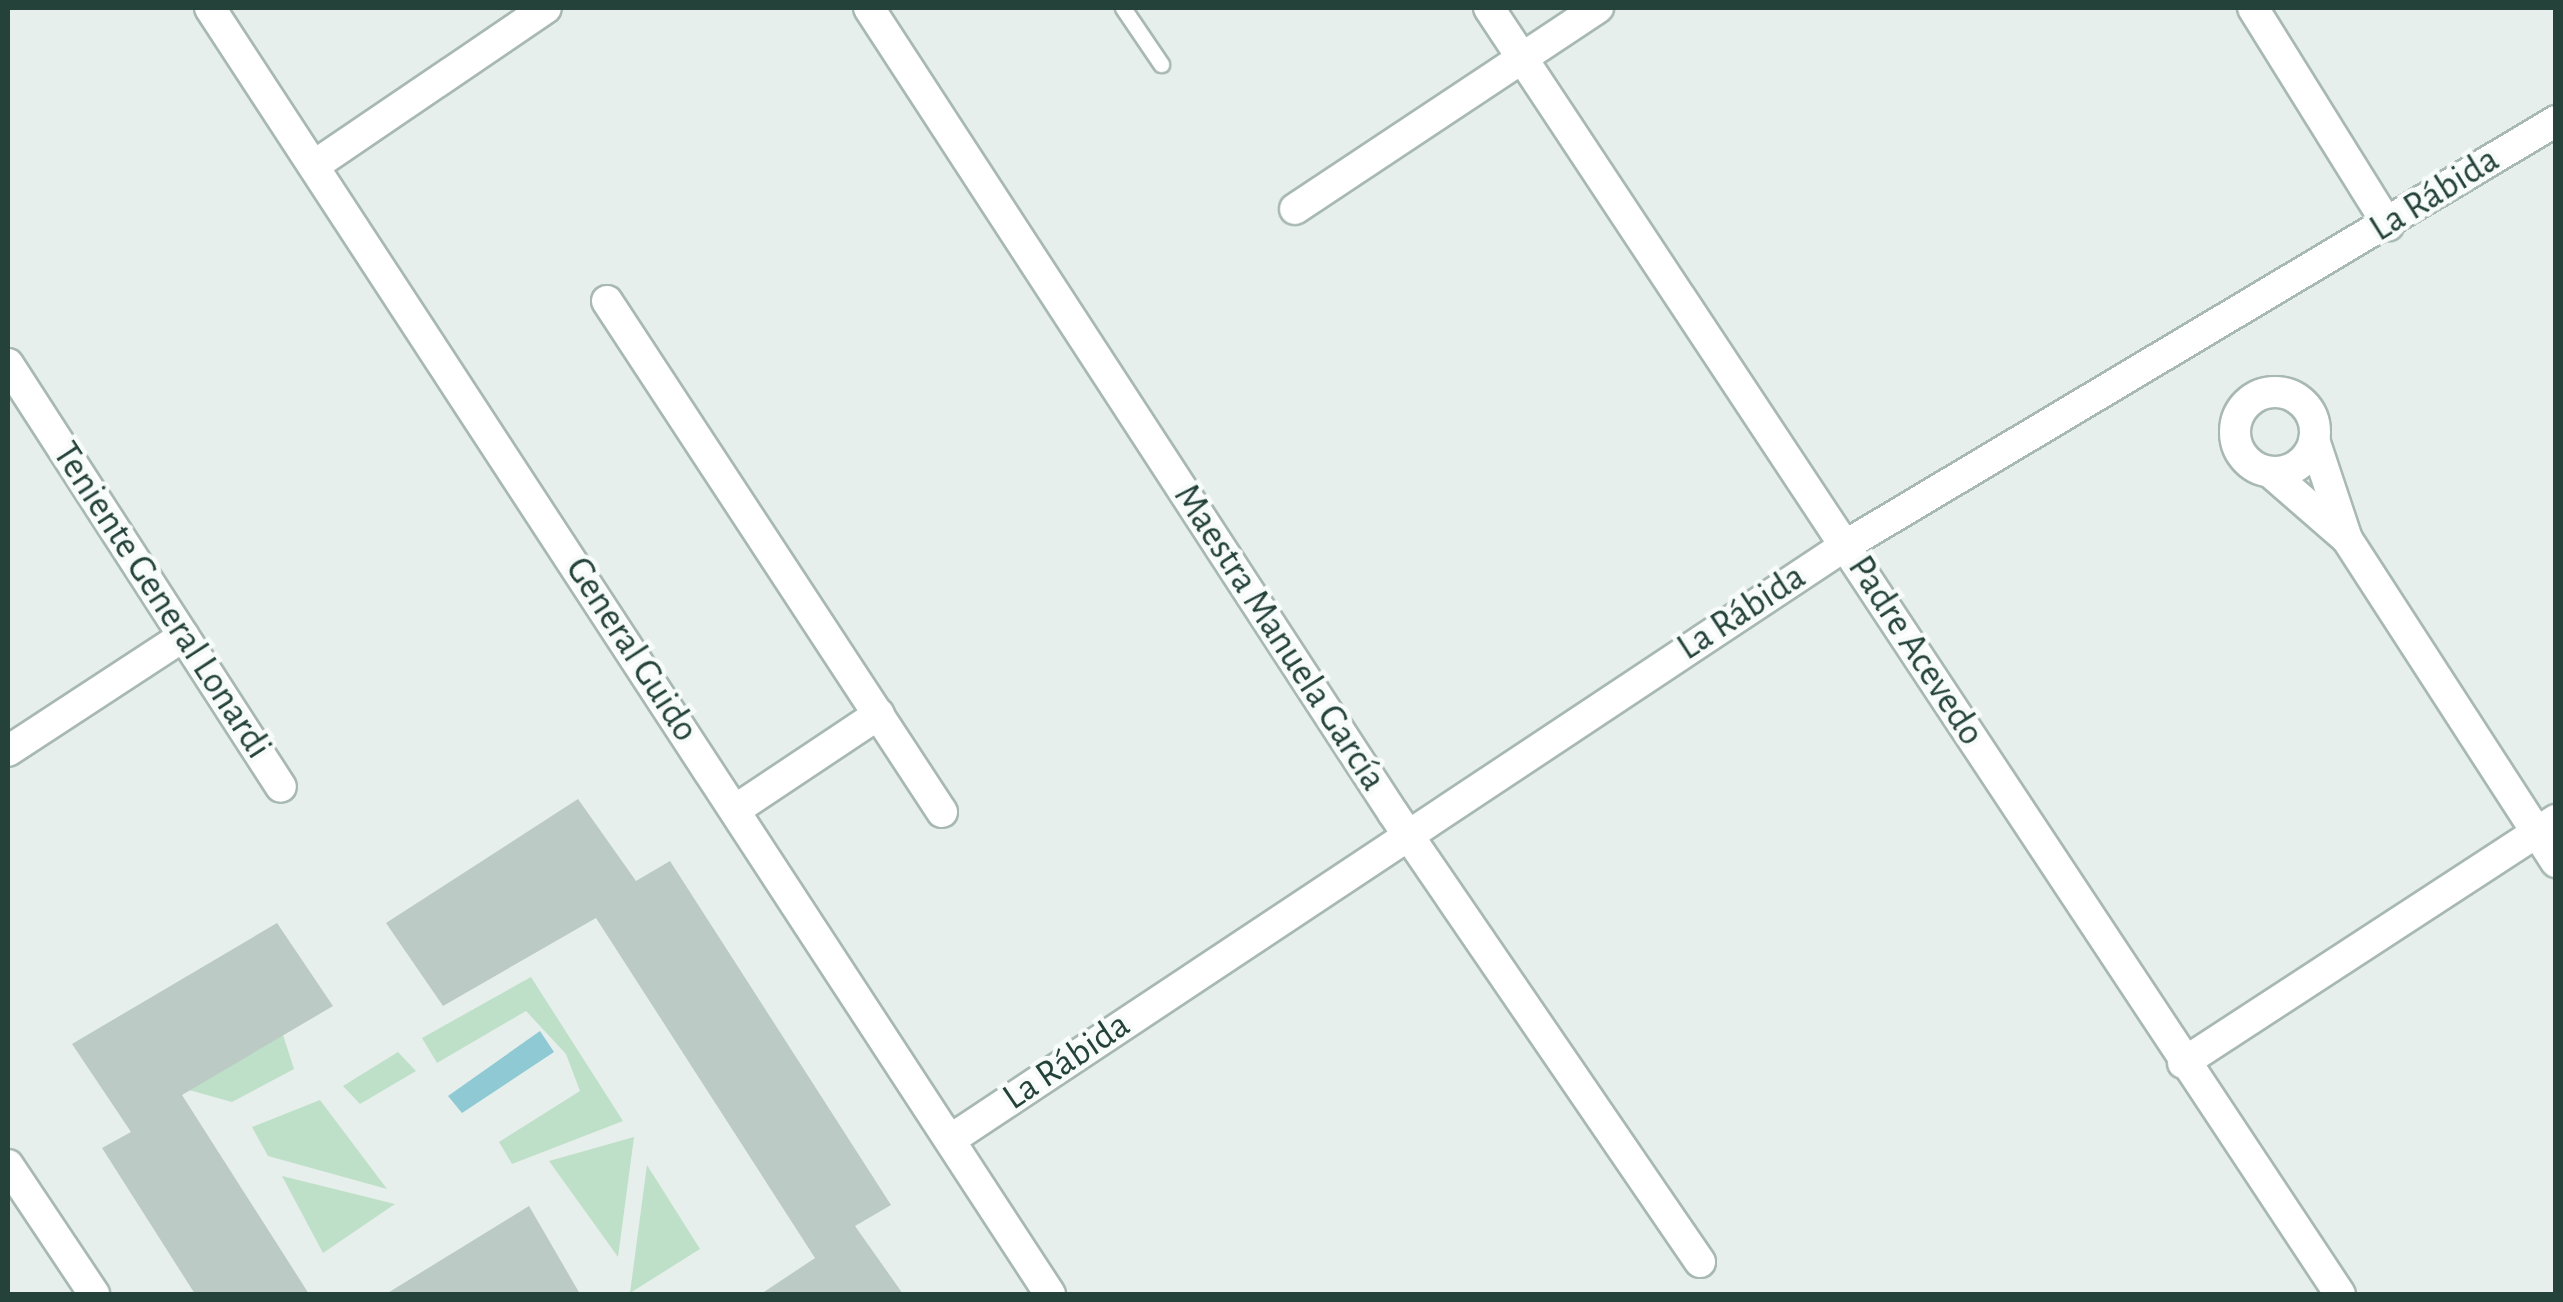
<!DOCTYPE html>
<meta charset="utf-8">
<style>
body{margin:0}
#map{position:relative;width:2563px;height:1302px;overflow:hidden;background:#e6efeb;font-family:"Alegreya Sans",sans-serif}
div>[style]{position:absolute}
[style*='--x']{left:calc(var(--x)*1px);top:calc(var(--y)*1px);width:calc(var(--w)*1px);rotate:calc(var(--a)*1deg)}
.green>*{inset:0;background:#bfe0c8}
.water>*{inset:0;background:#8ec9d4}
.building>*{inset:0;background:#bbcac4}
.roads{filter:drop-shadow(2px 0 #a8b8b2) drop-shadow(-2px 0 #a8b8b2) drop-shadow(0 2px #a8b8b2) drop-shadow(0 -2px #a8b8b2)}
.lane>*{height:15px;margin:-7.5px;padding:0 7.5px;transform-origin:7.5px;border-radius:7.5px;background:#fff}
.street>*{height:30px;margin:-15px;padding:0 15px;transform-origin:15px;border-radius:15px;background:#fff}
.street>.ring{margin:-15px;padding:0;box-sizing:content-box;background:none;border:30px solid #fff;border-radius:50%}
span{translate:-50% -50%;white-space:nowrap;text-align:center;line-height:1.15;-webkit-text-stroke:9px #f7fbf9;paint-order:stroke}
.street-label{font-size:38px;color:#24423a}
.frame{position:absolute;inset:0;border:10px solid #24423a;pointer-events:none}
</style>
<div id="map">
<div class="green">
<div style="clip-path:polygon(531px 977px,623px 1121px,512px 1164px,499px 1142px,580px 1091px,566px 1054px,526px 1011px,437px 1063px,422px 1038px)"></div>
<div style="clip-path:polygon(283px 1035px,294px 1069px,232px 1102px,189px 1090px)"></div>
<div style="clip-path:polygon(398px 1052px,416px 1071px,360px 1104px,343px 1086px)"></div>
<div style="clip-path:polygon(320px 1100px,387px 1189px,268px 1156px,252px 1127px)"></div>
<div style="clip-path:polygon(634px 1137px,618px 1257px,549px 1161px)"></div>
<div style="clip-path:polygon(647px 1165px,700px 1249px,630px 1293px)"></div>
<div style="clip-path:polygon(282px 1176px,395px 1204px,323px 1253px)"></div>
</div>
<div class="water">
<div style="clip-path:polygon(540px 1031px,554px 1052px,462px 1113px,448px 1096px)"></div>
</div>
<div class="building">
<div style="clip-path:polygon(578px 799px,636px 881px,670px 861px,891px 1205px,855px 1226px,903px 1294px,761px 1294px,815px 1258px,596px 918px,443px 1006px,386px 923px)"></div>
<div style="clip-path:polygon(277px 923px,333px 1006px,182px 1095px,309px 1294px,195px 1294px,102px 1148px,131px 1132px,72px 1044px)"></div>
<div style="clip-path:polygon(529px 1206px,580px 1294px,386px 1294px)"></div>
</div>
<div class="roads">
<div class="lane">
<div style="--x:1123;--y:8;--w:68;--a:55.8"></div>
</div>
<div class="street">
<div style="--x:210;--y:8;--w:1536;--a:56.85"></div>
<div style="--x:869;--y:8;--w:961;--a:56.94"></div>
<div style="--x:1393;--y:813;--w:544;--a:55.64"></div>
<div style="--x:1489;--y:8;--w:1542;--a:56.51"></div>
<div style="--x:2253;--y:8;--w:256;--a:58.1"></div>
<div style="--x:315;--y:165;--w:279;--a:-34.2"></div>
<div style="--x:1295;--y:209;--w:364;--a:-33.6"></div>
<div style="--x:607;--y:301;--w:611;--a:56.75"></div>
<div style="--x:8;--y:364;--w:503;--a:57.16"></div>
<div class="ring" style="left:2235px;top:392px;width:50px;height:50px"></div>
<div style="--x:2270;--y:472;--w:102;--a:41"></div>
<div style="--x:2347;--y:539;--w:104;--a:-108.4"></div>
<div style="--x:2347;--y:539;--w:385;--a:57.1"></div>
<div style="--x:8;--y:751;--w:210;--a:-33.2"></div>
<div style="--x:735;--y:810;--w:173;--a:-33.7"></div>
<div style="--x:2183;--y:1063;--w:445;--a:-33.1"></div>
<div style="--x:950;--y:1140;--w:1076;--a:-33.59"></div>
<div style="--x:1846;--y:545;--w:827;--a:-30.84"></div>
<div style="--x:8;--y:1165;--w:155;--a:56.3"></div>
</div>
</div>
<div class="street-label">
<span style="left:2435px;top:195px;rotate:-32deg">La Rábida</span>
<span style="left:161px;top:601px;rotate:57deg">Teniente General Lonardi</span>
<span style="left:1742px;top:613px;rotate:-33deg">La Rábida</span>
<span style="left:1279px;top:638px;rotate:57deg">Maestra Manuela García</span>
<span style="left:631px;top:650px;rotate:57deg">General Guido</span>
<span style="left:1915px;top:651px;rotate:57deg">Padre Acevedo</span>
<span style="left:1067px;top:1062px;rotate:-34deg">La Rábida</span>
</div>
<div class="frame"></div>
</div>
